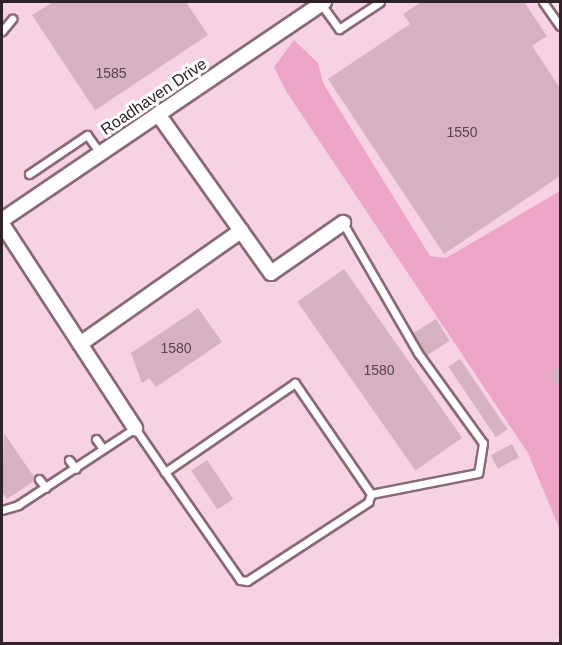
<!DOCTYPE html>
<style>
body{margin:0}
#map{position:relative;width:562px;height:645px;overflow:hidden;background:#ffe1ee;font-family:Helvetica,sans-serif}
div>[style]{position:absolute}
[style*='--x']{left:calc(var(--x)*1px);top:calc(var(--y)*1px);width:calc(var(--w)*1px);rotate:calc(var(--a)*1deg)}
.built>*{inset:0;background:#f6d2e2}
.green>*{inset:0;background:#eda4c6}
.building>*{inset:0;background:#d5b1c1;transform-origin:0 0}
.roads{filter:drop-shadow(2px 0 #896977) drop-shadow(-2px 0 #896977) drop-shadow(0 2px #896977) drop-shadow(0 -2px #896977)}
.service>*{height:7px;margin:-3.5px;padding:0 3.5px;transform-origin:3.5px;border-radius:3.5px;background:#fff}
.minor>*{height:14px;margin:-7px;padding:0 7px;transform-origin:7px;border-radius:7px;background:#fff}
span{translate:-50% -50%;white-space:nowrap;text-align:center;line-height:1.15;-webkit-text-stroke:6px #fff;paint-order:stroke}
.number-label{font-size:14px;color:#58464e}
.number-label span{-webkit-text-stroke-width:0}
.street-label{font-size:16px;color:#2f2228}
.frame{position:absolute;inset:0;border:3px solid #2f2228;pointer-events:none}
</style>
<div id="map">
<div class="built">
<div style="clip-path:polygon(2px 2px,543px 2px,560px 26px,560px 634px,555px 643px,2px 643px)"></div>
</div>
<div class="green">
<div style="clip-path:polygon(294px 40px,318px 63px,323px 83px,430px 256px,446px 258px,560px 191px,560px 530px,528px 453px,286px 91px,274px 67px)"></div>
</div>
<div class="building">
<div style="clip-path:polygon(53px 2px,186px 2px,208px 35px,95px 110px,32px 15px)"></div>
<div style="clip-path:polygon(421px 2px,524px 2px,547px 36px,532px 46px,560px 88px,560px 176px,444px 254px,328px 79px,410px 24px,403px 14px)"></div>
<div style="left:344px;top:269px;width:206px;height:57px;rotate:55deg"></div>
<div style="clip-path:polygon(198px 308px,222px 342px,156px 387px,149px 378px,142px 383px,131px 353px)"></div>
<div style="left:436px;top:319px;width:26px;height:27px;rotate:58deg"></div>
<div style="left:460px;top:359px;width:85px;height:14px;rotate:56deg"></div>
<div style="clip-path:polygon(560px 366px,560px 382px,557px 385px,549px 372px)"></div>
<div style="clip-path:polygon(4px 433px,36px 480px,7px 499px,2px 492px)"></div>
<div style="left:512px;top:444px;width:15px;height:24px;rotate:62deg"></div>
<div style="left:207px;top:460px;width:47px;height:19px;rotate:56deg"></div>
</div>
<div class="roads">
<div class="service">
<div style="--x:543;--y:2;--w:29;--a:55"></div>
<div style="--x:321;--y:4;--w:31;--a:54"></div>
<div style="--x:339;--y:29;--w:49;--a:-33.4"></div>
<div style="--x:2;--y:31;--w:16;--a:-50"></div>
<div style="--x:29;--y:174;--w:70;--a:-33.9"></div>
<div style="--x:87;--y:135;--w:22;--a:54"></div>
<div style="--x:343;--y:223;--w:150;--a:60"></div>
<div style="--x:418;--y:353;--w:111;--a:54.2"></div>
<div style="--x:483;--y:443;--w:30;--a:99"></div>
<div style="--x:478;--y:473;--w:109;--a:168.9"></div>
<div style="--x:96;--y:439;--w:12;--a:55"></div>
<div style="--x:69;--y:460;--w:11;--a:52"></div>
<div style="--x:39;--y:479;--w:11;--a:52"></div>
<div style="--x:2;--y:510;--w:17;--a:-17"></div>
<div style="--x:18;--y:505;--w:140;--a:-33.3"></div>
<div style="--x:135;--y:428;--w:53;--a:55.7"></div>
<div style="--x:165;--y:472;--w:131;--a:55.2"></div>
<div style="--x:240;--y:580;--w:7;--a:8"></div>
<div style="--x:247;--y:581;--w:145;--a:-33.1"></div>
<div style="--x:368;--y:502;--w:9;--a:-69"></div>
<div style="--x:371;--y:494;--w:135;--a:-124.4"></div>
<div style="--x:295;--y:383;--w:158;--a:145.6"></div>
</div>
<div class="minor">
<div style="--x:158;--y:114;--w:195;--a:54.6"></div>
<div style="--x:271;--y:273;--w:88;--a:-34.8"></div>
<div style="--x:2;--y:220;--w:389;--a:-34.1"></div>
<div style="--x:2;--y:224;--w:244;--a:56.9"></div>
<div style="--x:80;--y:344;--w:197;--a:-35.1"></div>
</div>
</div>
<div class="number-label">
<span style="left:111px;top:73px">1585</span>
<span style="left:462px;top:132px">1550</span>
<span style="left:176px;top:348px">1580</span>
<span style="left:379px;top:370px">1580</span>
</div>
<div class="street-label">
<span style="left:154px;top:97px;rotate:-34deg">Roadhaven Drive</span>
</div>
<div class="frame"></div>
</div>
